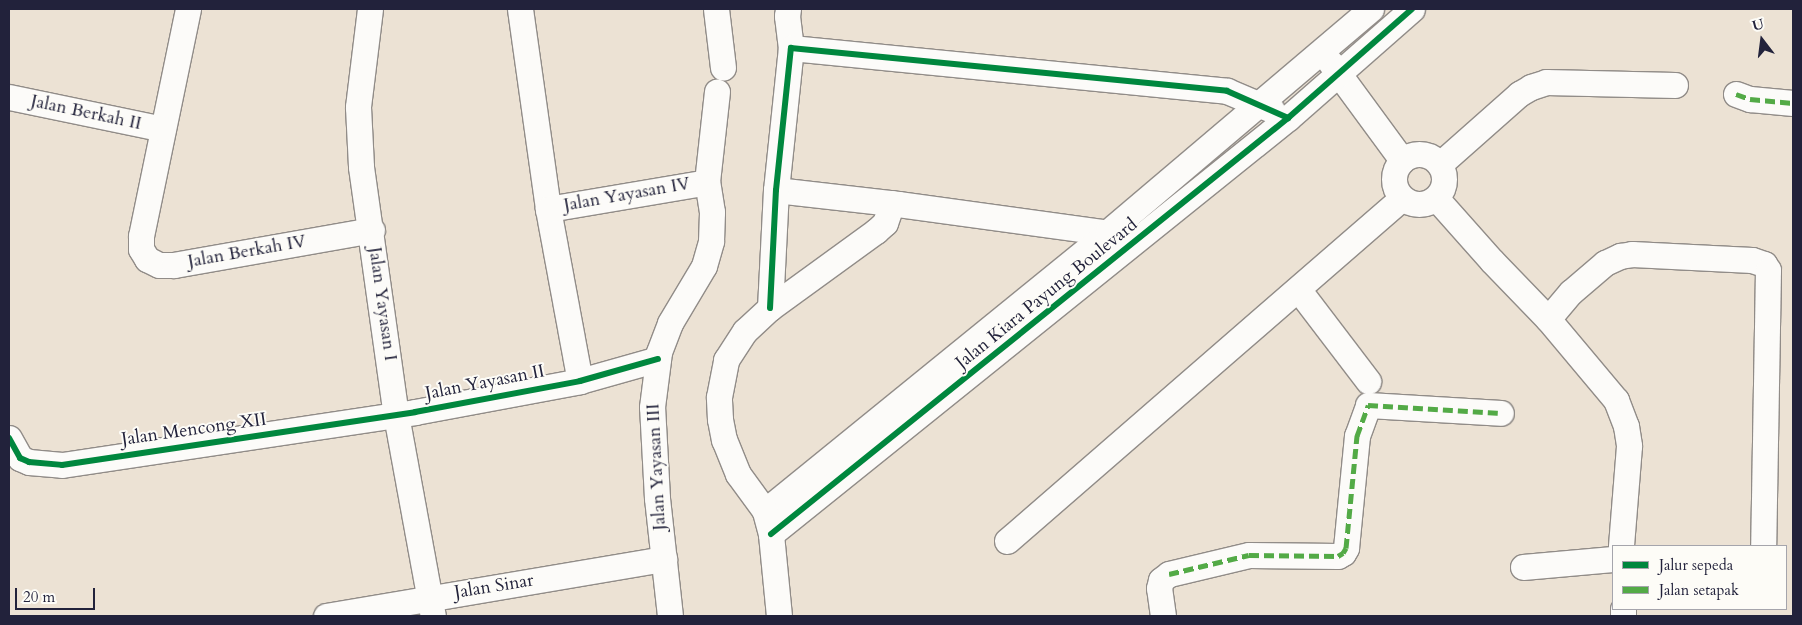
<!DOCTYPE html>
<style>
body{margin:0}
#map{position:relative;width:1802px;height:625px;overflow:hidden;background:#ece2d4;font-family:Cardo,serif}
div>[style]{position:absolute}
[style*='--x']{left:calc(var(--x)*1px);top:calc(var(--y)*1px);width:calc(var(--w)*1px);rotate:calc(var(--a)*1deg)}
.roads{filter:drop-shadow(1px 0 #918c88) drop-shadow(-1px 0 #918c88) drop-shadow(0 1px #918c88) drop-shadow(0 -1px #918c88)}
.street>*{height:25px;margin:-12.5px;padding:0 12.5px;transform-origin:12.5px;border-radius:12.5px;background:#fcfbf9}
.street>.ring{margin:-12.5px;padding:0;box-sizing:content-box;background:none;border:25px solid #fcfbf9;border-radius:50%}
.quiet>*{height:5px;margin-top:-2.5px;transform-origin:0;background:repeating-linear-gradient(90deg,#53aa46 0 10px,transparent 0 15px)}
.cycleway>*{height:6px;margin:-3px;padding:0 3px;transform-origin:3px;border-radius:3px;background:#00873e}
span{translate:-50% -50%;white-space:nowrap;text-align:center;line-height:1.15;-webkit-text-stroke:4px #fdfcf7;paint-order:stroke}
.street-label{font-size:18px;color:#22223b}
.frame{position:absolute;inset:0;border:10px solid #22223b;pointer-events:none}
.legend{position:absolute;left:1612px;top:545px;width:175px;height:65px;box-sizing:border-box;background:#fdfcf7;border:1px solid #a5a5ac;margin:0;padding:6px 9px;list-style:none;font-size:15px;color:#22223b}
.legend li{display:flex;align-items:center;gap:10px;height:25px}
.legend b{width:25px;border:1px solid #a5a5ac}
.north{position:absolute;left:1737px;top:15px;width:50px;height:50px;-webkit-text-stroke:4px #fdfcf7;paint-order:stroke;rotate:345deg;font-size:14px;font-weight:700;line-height:20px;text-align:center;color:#22223b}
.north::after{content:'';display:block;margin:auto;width:18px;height:22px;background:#22223b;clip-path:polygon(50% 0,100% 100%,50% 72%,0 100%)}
.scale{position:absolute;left:15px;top:588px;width:80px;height:22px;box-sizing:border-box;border:2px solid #22223b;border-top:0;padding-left:6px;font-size:15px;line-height:18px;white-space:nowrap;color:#22223b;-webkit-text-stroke:4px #fdfcf7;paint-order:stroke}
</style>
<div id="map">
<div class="roads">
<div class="street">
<div style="--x:188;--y:9;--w:232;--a:101.7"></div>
<div style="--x:141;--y:236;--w:13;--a:90"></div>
<div style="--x:141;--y:249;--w:12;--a:59"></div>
<div style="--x:147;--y:259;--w:13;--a:27"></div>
<div style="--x:159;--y:265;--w:15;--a:0"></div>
<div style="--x:174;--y:265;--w:201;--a:-10"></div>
<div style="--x:370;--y:9;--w:99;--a:97"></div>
<div style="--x:358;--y:107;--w:60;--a:87.1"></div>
<div style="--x:361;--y:167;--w:250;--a:82"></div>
<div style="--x:396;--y:415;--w:204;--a:79.6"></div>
<div style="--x:520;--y:9;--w:202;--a:82"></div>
<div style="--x:548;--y:209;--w:175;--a:79.5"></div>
<div style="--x:716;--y:9;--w:59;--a:83.2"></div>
<div style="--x:788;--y:9;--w:7;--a:98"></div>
<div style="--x:787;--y:16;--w:32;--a:83"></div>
<div style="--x:1330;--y:62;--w:122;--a:53.7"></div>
<div style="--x:1736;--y:94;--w:15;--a:20"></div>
<div style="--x:1750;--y:99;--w:43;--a:5.3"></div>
<div style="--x:9;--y:97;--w:157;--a:11.7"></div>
<div class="ring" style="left:1394px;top:154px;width:25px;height:25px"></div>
<div style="--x:1440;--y:164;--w:106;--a:-41.5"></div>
<div style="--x:1519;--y:94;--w:14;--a:-30"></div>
<div style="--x:1531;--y:87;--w:16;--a:-18"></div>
<div style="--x:1546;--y:82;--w:129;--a:1.3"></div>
<div style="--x:776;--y:190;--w:123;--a:6.5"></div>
<div style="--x:898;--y:204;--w:222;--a:7.8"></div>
<div style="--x:1436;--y:198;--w:84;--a:48.4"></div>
<div style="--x:1492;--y:261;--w:81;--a:46"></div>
<div style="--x:1548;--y:319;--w:106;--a:50"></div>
<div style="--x:1616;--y:400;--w:28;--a:69"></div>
<div style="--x:1626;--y:426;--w:20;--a:81"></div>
<div style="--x:1629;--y:446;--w:100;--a:94.6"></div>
<div style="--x:548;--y:209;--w:161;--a:-9.6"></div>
<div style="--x:1298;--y:289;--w:116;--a:52.7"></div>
<div style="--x:770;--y:308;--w:118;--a:-87.1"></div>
<div style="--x:776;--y:190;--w:143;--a:-84"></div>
<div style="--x:791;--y:48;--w:438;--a:5.6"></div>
<div style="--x:1227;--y:91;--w:49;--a:22.9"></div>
<div style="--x:1548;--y:319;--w:35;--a:-50"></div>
<div style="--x:1571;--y:292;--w:45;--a:-40.5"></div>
<div style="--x:1605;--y:263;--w:17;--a:-25"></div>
<div style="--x:1620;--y:256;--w:12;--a:-9"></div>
<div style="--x:1632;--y:254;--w:120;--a:2.9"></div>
<div style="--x:1752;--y:260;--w:13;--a:18"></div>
<div style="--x:1764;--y:264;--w:7;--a:56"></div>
<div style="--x:1768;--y:270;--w:276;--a:91"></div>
<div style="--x:9;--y:438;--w:23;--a:61"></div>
<div style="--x:20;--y:458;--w:10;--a:24"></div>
<div style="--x:29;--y:462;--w:33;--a:5"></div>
<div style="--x:62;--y:465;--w:357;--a:-8.5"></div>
<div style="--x:415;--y:412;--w:168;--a:-10.6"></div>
<div style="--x:580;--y:381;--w:81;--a:-15.8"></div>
<div style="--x:765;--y:511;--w:442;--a:-39.1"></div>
<div style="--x:1108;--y:232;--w:345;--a:-40.3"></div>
<div style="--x:771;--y:534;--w:664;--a:-38.82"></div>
<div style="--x:1288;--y:118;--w:165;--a:-41.3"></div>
<div style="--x:1007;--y:541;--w:523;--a:-40.97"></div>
<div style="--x:1523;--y:567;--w:90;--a:-5.1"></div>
<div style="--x:1623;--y:609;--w:7;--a:90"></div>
<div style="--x:326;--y:616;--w:343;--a:-9.6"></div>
<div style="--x:670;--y:616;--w:119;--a:-96.3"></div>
<div style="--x:657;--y:498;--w:91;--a:-93.1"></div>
<div style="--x:652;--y:407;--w:55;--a:-82.7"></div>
<div style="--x:659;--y:352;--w:31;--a:-69"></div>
<div style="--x:670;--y:323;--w:66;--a:-59.2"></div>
<div style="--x:704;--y:266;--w:26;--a:-74"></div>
<div style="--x:711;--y:241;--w:29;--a:-88"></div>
<div style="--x:712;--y:212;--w:30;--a:-99"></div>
<div style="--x:707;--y:182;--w:91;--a:-83.7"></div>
<div style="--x:779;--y:616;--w:82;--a:-95.6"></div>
<div style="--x:771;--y:534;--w:24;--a:-105"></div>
<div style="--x:765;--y:511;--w:46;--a:-126.1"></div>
<div style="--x:738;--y:474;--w:37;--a:-112"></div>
<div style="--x:724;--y:440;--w:21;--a:-101"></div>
<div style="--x:720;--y:419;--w:22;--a:-93"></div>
<div style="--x:719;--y:397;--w:38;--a:-79"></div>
<div style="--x:726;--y:360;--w:35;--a:-57"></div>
<div style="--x:745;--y:331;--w:34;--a:-43"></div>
<div style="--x:770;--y:308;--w:131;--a:-36"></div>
<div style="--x:876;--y:231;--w:12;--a:-42"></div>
<div style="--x:885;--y:223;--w:21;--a:-71"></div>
<div style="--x:1163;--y:616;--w:28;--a:-98"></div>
<div style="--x:1159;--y:588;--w:8;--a:-76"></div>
<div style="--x:1161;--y:580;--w:10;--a:-37"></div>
<div style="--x:1169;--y:574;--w:82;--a:-13.4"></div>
<div style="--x:1249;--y:555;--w:89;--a:0.6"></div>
<div style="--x:1338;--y:556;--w:6;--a:-31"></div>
<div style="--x:1343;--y:553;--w:6;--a:-59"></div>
<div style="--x:1346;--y:548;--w:113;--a:-84.4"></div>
<div style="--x:1357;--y:436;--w:33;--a:-70"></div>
<div style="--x:1368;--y:405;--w:133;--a:3.4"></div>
</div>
</div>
<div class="quiet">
<div style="--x:1736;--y:94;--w:15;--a:20"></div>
<div style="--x:1750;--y:99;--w:43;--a:5.3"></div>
<div style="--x:1169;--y:574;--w:82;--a:-13.4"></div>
<div style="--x:1249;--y:555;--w:89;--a:0.6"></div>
<div style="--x:1338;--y:556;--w:6;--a:-31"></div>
<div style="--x:1343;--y:553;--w:6;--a:-59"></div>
<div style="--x:1346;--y:548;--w:113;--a:-84.4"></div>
<div style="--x:1357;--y:436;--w:33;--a:-70"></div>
<div style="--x:1368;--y:405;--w:133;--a:3.4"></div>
</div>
<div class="cycleway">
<div style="--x:770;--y:308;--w:118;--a:-87.1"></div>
<div style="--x:776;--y:190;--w:143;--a:-84"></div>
<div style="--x:791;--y:48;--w:438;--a:5.6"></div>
<div style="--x:1227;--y:91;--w:67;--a:23.9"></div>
<div style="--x:9;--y:438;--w:23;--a:61"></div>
<div style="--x:20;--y:458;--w:10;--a:24"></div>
<div style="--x:29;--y:462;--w:33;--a:5"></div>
<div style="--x:62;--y:465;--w:357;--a:-8.5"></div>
<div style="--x:415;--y:412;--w:168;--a:-10.6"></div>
<div style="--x:580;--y:381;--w:81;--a:-15.8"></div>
<div style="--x:771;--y:534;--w:664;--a:-38.82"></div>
<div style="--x:1288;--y:118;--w:165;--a:-41.3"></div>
</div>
<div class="street-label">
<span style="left:86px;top:113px;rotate:12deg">Jalan Berkah II</span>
<span style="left:627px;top:195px;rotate:-10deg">Jalan Yayasan IV</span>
<span style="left:247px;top:252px;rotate:-10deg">Jalan Berkah IV</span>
<span style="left:1047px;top:294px;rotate:-39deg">Jalan Kiara Payung Boulevard</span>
<span style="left:382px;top:304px;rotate:82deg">Jalan Yayasan I</span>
<span style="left:485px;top:383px;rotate:-11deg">Jalan Yayasan II</span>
<span style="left:194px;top:430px;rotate:-8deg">Jalan Mencong XII</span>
<span style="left:657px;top:467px;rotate:-93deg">Jalan Yayasan III</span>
<span style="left:494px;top:587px;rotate:-9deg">Jalan Sinar</span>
</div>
<div class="frame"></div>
<ul class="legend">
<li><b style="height:6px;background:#00873e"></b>Jalur sepeda</li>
<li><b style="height:6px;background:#53aa46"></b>Jalan setapak</li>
</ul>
<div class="north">U</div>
<div class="scale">20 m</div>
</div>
